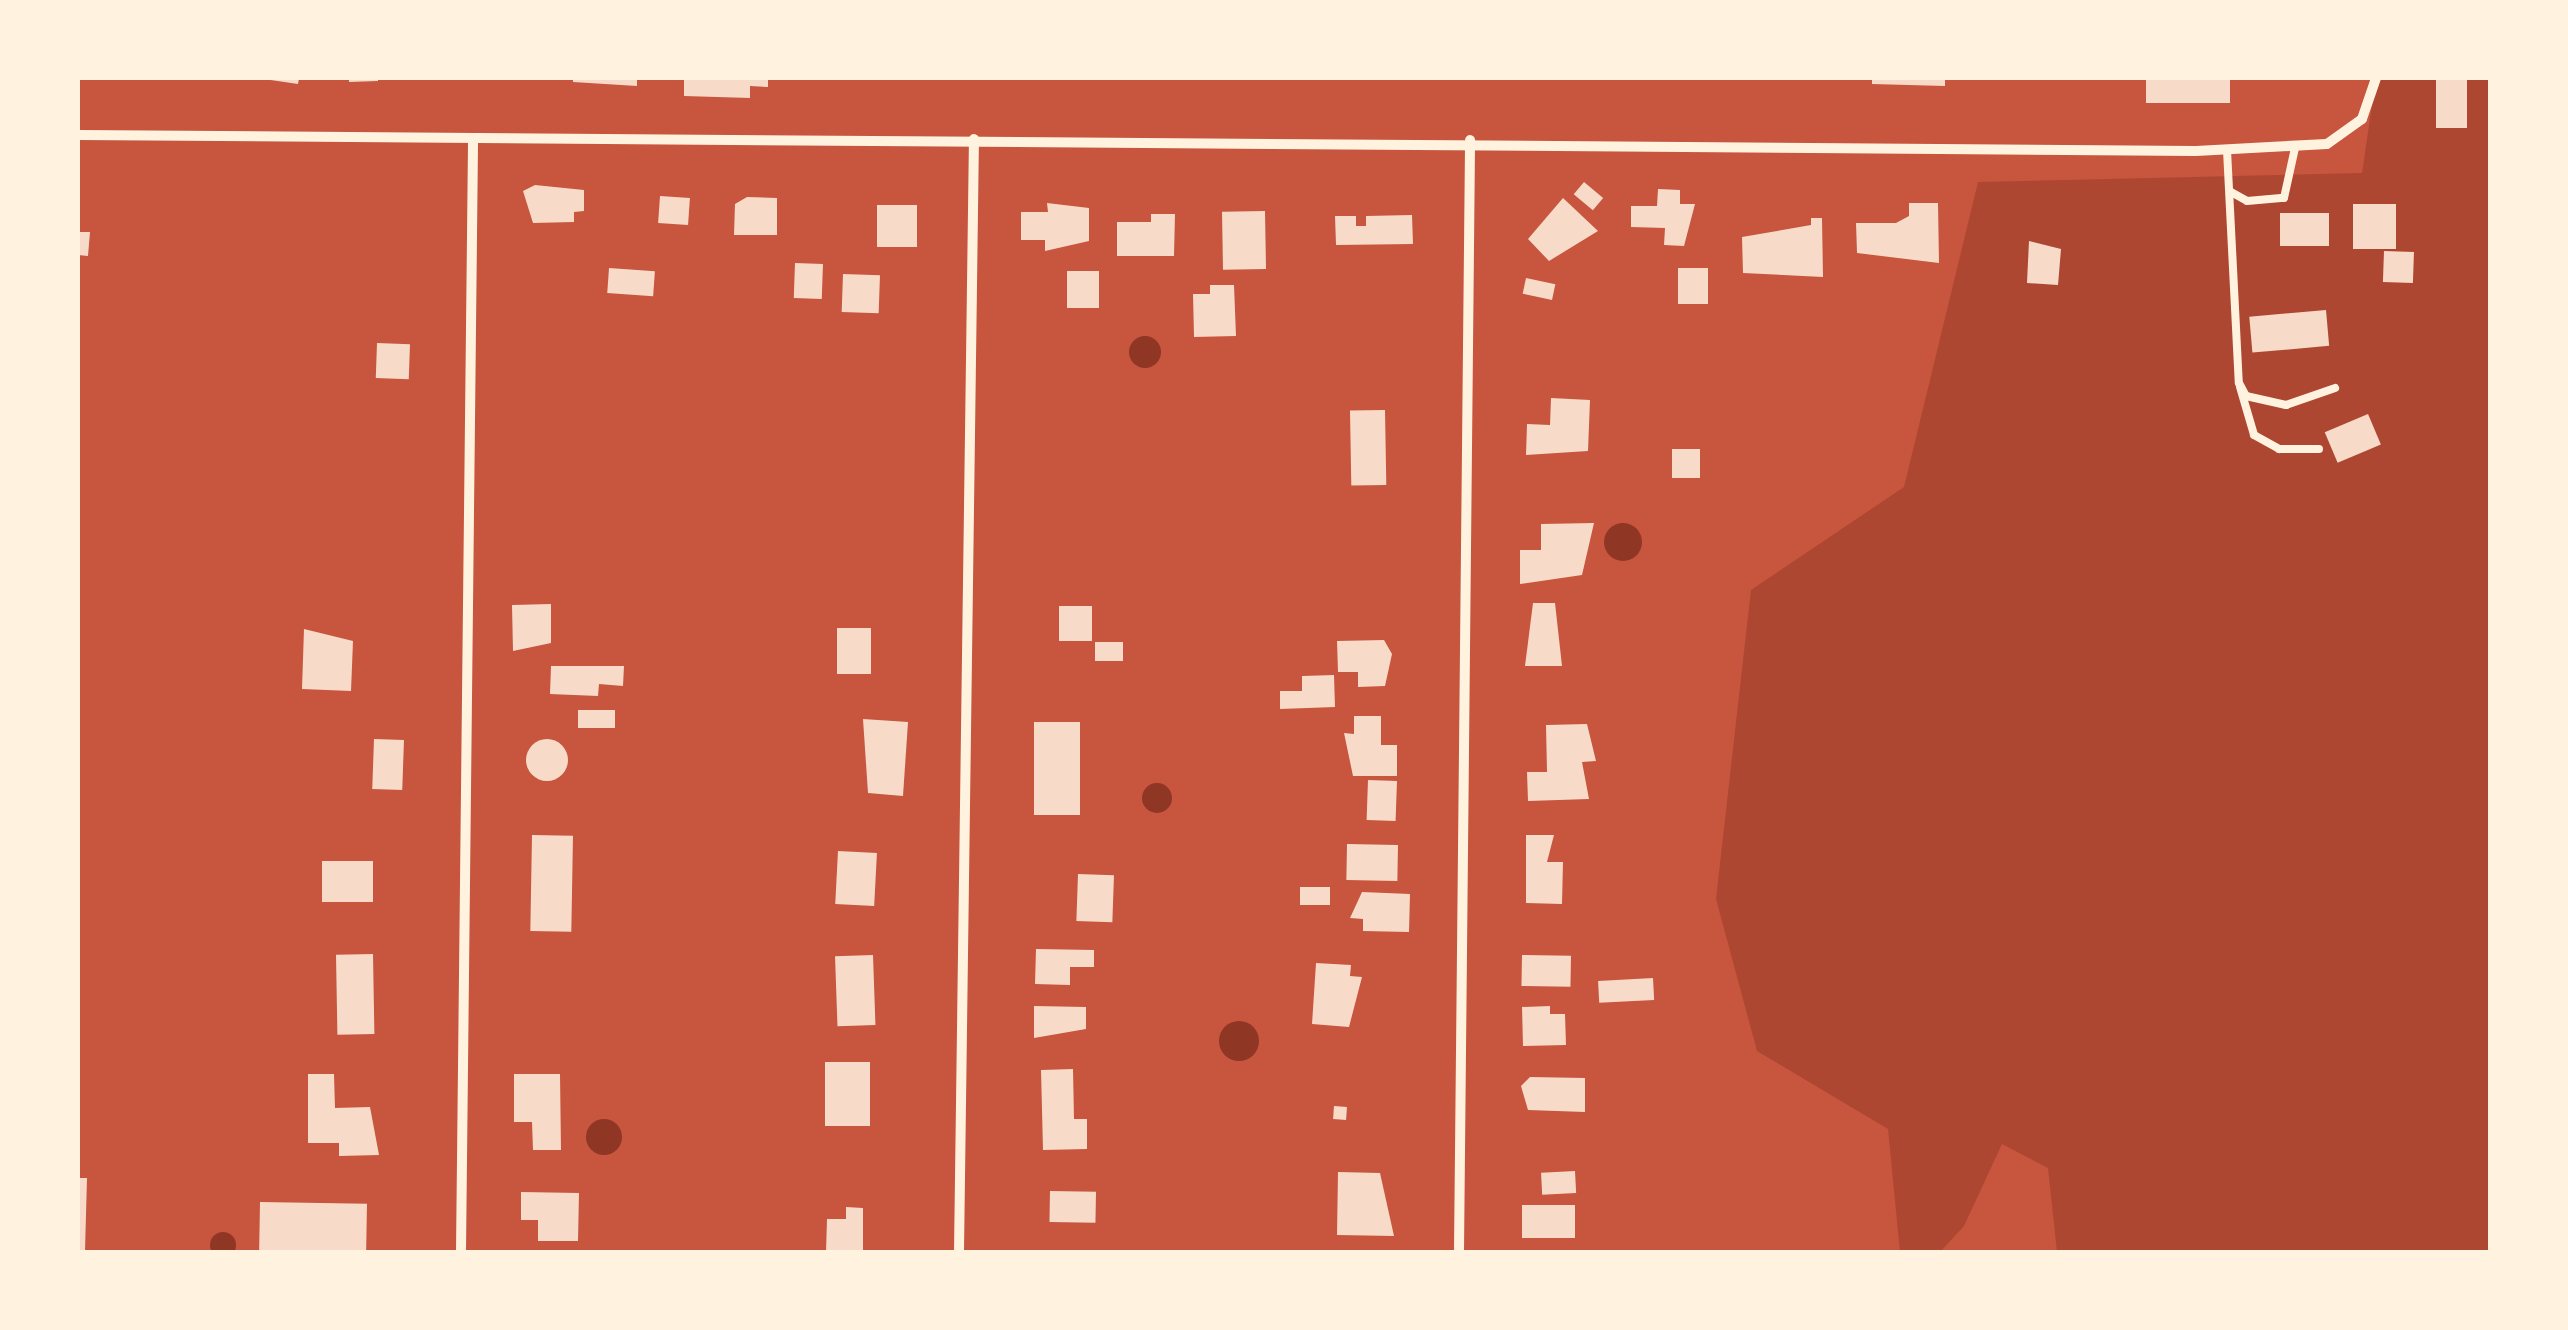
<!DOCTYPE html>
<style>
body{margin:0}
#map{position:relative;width:2568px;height:1330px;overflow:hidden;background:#c8553d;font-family:Barlow,sans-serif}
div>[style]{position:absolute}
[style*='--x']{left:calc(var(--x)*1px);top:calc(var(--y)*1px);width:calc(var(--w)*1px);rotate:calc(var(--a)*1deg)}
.green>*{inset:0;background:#ae4732}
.water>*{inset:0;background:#8f3625}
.round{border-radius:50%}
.building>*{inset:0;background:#f7dbc8;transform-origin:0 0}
.service>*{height:8px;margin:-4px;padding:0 4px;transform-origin:4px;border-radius:4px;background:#fff3e0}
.minor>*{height:10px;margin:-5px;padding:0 5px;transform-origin:5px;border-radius:5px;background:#fff3e0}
span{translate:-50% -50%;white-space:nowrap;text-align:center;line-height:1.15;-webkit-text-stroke:10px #fff3e0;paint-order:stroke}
.frame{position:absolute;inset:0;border:80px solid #fff3e0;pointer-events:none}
</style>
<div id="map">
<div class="green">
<div style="clip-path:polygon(2376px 78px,2490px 78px,2490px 1252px,2057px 1252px,2048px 1168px,2002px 1144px,1964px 1226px,1940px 1252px,1900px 1252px,1888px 1129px,1757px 1051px,1716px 899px,1751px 590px,1904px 487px,1978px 182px,2362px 173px)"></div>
</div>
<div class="water">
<div class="round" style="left:1129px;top:336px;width:32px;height:32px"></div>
<div class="round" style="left:1604px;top:523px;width:38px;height:38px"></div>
<div class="round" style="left:1142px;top:783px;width:30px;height:30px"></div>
<div class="round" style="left:1219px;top:1021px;width:40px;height:40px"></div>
<div class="round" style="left:586px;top:1119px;width:36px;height:36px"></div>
<div class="round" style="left:210px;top:1232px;width:26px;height:26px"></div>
</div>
<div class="building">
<div style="clip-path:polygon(257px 78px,299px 78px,298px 84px)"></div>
<div style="clip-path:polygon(349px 78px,378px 78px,378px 81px,349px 82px)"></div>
<div style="clip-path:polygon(573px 78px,637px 78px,637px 86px,573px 82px)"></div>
<div style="clip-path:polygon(684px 78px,768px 78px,768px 87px,750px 86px,750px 98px,684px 96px)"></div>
<div style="clip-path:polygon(1872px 78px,1945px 78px,1945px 86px,1872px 84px)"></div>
<div style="left:2146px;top:78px;width:84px;height:25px"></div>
<div style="left:2436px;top:78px;width:31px;height:50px"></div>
<div style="left:1584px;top:182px;width:25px;height:16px;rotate:40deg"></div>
<div style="clip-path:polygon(535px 185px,584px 190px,584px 211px,574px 212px,574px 222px,533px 223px,523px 191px)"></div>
<div style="clip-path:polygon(1658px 189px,1680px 190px,1680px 204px,1695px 204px,1684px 246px,1664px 245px,1665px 228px,1631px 227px,1631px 206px,1657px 206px)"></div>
<div style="left:660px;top:196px;width:30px;height:27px;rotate:4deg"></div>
<div style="clip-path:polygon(747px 197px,777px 198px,777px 235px,734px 235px,735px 204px)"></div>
<div style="clip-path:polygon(1563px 198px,1598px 231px,1549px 261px,1528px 239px)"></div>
<div style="clip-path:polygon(1047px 203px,1089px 208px,1089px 241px,1045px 251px,1045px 240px,1021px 240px,1021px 212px,1048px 212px)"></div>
<div style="clip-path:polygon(1909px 203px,1938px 203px,1939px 263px,1857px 253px,1856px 223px,1896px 223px,1909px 216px)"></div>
<div style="left:2353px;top:204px;width:43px;height:45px"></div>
<div style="left:877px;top:205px;width:40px;height:42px"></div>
<div style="left:1265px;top:211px;width:58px;height:43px;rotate:89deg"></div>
<div style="left:2280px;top:213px;width:49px;height:33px"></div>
<div style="clip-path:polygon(1151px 214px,1175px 214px,1174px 256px,1117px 256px,1117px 222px,1151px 222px)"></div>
<div style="clip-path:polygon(1412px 215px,1413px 244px,1336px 245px,1335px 216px,1356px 216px,1356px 226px,1366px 226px,1366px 216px)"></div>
<div style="clip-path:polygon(1811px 218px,1822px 218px,1823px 277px,1743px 273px,1742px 237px,1811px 225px)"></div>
<div style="clip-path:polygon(78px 232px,90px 232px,88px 256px,78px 255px)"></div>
<div style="clip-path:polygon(2029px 241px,2061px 249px,2058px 285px,2027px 283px)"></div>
<div style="left:2384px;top:251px;width:30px;height:31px;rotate:2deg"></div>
<div style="left:795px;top:263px;width:28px;height:35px;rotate:2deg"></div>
<div style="left:609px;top:268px;width:46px;height:25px;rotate:4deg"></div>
<div style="left:1678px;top:268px;width:30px;height:36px"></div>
<div style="left:1067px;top:271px;width:32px;height:37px"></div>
<div style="left:843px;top:274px;width:37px;height:38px;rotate:2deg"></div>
<div style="left:1526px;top:278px;width:30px;height:16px;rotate:12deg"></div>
<div style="clip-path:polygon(1210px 285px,1234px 285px,1236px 336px,1194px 337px,1193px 294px,1210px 294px)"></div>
<div style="left:2326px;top:310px;width:36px;height:77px;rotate:85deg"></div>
<div style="left:377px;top:343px;width:33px;height:35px;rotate:2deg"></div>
<div style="clip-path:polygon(1551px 398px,1590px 400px,1588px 451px,1526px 455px,1527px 424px,1550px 425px)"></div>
<div style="left:1385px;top:410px;width:75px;height:35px;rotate:89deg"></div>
<div style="left:2368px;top:414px;width:33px;height:47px;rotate:67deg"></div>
<div style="left:1672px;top:449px;width:28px;height:29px"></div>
<div style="clip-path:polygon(1594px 523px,1582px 575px,1520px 584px,1520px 550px,1541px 550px,1541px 524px)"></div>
<div style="clip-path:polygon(1533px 603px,1555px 603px,1562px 666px,1525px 666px)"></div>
<div style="clip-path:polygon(551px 604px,551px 643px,513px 651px,512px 605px)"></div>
<div style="left:1059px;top:606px;width:33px;height:35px"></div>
<div style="left:837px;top:628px;width:34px;height:46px"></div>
<div style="clip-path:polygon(304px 629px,353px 641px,351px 691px,302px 689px)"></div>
<div style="clip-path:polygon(1384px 640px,1392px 654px,1385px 686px,1358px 687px,1358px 672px,1338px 672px,1337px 641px)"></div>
<div style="left:1095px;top:642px;width:28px;height:19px"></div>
<div style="clip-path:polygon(551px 666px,624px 666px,623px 686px,599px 684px,598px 696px,550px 694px)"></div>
<div style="clip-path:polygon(1334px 675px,1335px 707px,1280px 709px,1280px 691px,1302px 691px,1302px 676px)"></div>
<div style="left:578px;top:710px;width:37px;height:18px"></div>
<div style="clip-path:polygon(1354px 716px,1381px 716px,1381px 745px,1397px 745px,1397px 776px,1353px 776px,1344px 733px,1354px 734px)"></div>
<div style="clip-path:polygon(863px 719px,908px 722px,903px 796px,868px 793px)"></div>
<div style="left:1034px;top:722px;width:46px;height:93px"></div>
<div style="clip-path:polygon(1587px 724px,1596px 761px,1582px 762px,1589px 799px,1528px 801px,1527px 772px,1547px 772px,1546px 725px)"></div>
<div style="left:374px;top:739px;width:30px;height:50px;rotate:2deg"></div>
<div class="round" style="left:526px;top:739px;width:42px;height:42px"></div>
<div style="left:1368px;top:780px;width:29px;height:40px;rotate:2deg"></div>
<div style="left:532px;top:835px;width:41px;height:96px;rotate:1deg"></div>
<div style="clip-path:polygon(1526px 835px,1554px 835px,1547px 862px,1563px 862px,1562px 904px,1526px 903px)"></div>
<div style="left:1347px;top:844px;width:51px;height:36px;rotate:1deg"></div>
<div style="left:838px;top:851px;width:39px;height:53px;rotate:3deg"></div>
<div style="left:373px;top:861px;width:41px;height:51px;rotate:90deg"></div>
<div style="left:1078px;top:874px;width:36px;height:47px;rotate:2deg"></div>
<div style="left:1300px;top:887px;width:30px;height:18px"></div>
<div style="clip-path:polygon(1362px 892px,1410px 894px,1409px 932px,1363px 931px,1363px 919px,1350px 918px)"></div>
<div style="clip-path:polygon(1036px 949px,1094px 950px,1094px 967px,1070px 967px,1070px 985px,1035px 984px)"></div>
<div style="left:373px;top:954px;width:80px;height:37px;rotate:89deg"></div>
<div style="left:873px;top:955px;width:70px;height:38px;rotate:88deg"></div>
<div style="left:1522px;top:955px;width:49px;height:31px;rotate:1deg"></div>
<div style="clip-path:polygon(1316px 963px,1351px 965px,1350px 976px,1362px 977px,1349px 1027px,1312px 1024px)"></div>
<div style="left:1653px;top:978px;width:22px;height:55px;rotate:87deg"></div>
<div style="clip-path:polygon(1034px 1006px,1086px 1007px,1086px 1029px,1034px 1038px)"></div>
<div style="clip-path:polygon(1550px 1006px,1550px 1014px,1565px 1014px,1566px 1045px,1523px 1046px,1522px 1007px)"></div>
<div style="left:825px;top:1062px;width:45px;height:64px"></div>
<div style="clip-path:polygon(1073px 1069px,1074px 1119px,1087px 1119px,1087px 1149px,1043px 1150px,1041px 1070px)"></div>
<div style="clip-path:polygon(308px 1074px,334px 1074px,335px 1108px,370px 1107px,379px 1155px,339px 1156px,339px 1143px,308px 1143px)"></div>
<div style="clip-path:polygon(514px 1074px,560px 1074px,561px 1150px,533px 1150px,532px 1122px,514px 1122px)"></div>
<div style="clip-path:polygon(1530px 1077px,1585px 1078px,1585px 1112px,1528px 1110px,1521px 1086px)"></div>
<div style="left:1334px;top:1106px;width:13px;height:13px;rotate:4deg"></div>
<div style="left:1575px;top:1171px;width:22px;height:34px;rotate:87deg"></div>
<div style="clip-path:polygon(1338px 1172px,1380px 1173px,1394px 1236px,1337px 1235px)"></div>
<div style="clip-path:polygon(78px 1178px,87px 1178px,85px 1251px,78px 1251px)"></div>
<div style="left:1050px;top:1191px;width:46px;height:31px;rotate:1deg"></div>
<div style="clip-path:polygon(521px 1192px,579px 1193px,578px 1241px,538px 1241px,538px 1220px,521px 1220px)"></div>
<div style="left:260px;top:1202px;width:107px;height:50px;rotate:1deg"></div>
<div style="left:1522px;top:1205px;width:53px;height:33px"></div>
<div style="clip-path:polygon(846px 1207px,863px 1208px,863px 1252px,826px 1252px,827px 1219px,846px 1219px)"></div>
</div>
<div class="service">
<div style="--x:2227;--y:150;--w:233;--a:87.1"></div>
<div style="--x:2239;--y:383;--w:15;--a:62"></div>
<div style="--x:2246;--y:396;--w:41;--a:12.7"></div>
<div style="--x:2286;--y:405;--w:52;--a:-19.1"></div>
<div style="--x:2231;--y:192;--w:18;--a:29"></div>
<div style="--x:2247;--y:201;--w:37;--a:-5"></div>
<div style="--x:2284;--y:198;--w:51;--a:-77.6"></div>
<div style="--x:2240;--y:387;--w:50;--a:73.7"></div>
<div style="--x:2254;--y:435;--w:29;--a:29"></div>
<div style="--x:2279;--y:449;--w:40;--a:0"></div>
</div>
<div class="minor">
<div style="--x:78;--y:135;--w:2118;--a:0.43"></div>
<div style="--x:2196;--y:151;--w:131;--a:-3.1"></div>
<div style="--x:2327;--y:144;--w:43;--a:-35.5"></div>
<div style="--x:2362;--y:119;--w:43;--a:-71.1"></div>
<div style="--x:461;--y:1252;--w:1113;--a:-89.38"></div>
<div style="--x:959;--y:1252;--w:1113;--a:-89.23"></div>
<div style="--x:1459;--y:1252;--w:1112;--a:-89.43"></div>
</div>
<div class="frame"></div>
</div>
